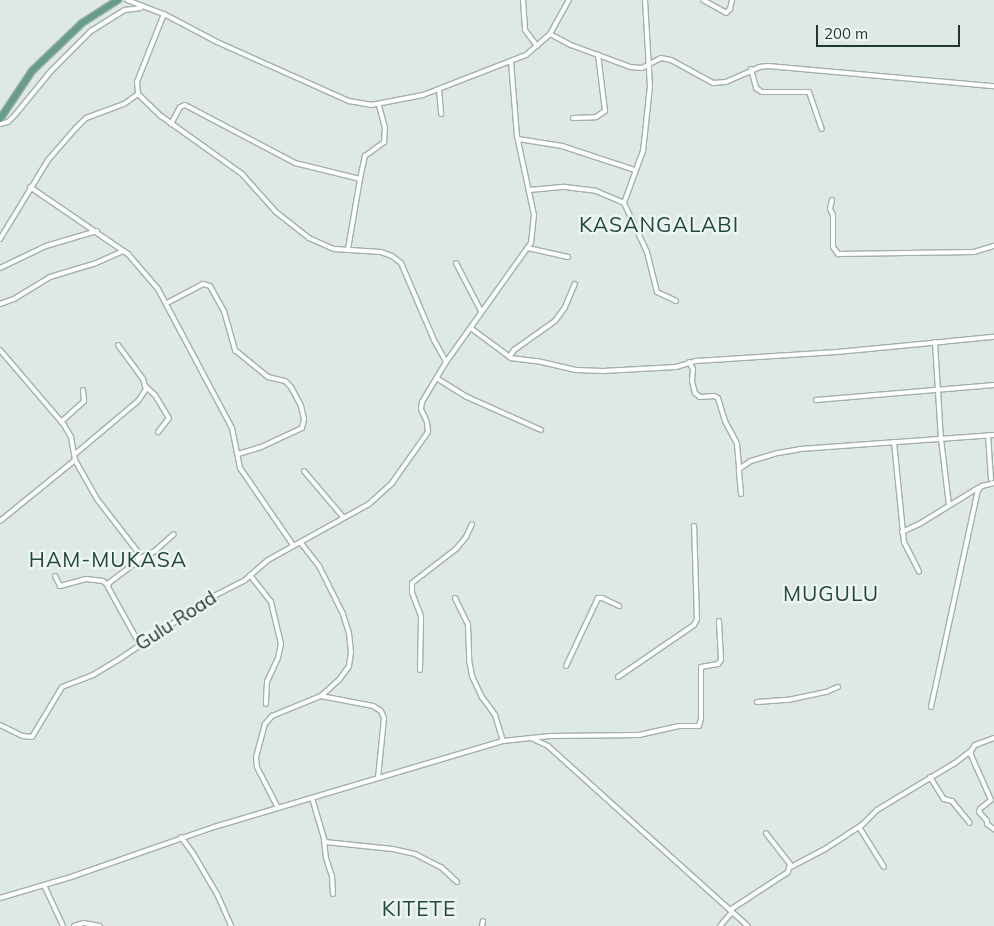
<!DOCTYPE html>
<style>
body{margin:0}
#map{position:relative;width:994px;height:926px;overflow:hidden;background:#dfe9e4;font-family:Mulish,sans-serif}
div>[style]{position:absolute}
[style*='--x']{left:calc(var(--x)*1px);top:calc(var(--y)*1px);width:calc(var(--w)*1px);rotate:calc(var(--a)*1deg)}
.roads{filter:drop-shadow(1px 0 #a2b0ab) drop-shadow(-1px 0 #a2b0ab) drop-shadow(0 1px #a2b0ab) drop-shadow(0 -1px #a2b0ab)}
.street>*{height:4px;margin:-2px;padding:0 2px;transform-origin:2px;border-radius:2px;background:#fff}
.primary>*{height:6px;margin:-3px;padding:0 3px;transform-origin:3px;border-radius:3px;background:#669c8b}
span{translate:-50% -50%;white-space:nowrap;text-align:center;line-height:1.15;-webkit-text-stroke:4.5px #eff6f2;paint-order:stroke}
.street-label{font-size:19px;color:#213831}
.quarter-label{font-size:21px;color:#1f493c;letter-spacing:1px}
.scale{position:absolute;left:816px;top:25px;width:144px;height:22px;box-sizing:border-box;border:2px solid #213831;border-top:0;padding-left:6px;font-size:15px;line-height:18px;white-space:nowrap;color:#213831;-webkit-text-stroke:4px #eff6f2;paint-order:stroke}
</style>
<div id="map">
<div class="roads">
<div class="street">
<div style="--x:127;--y:0;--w:40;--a:21"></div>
<div style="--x:164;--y:14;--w:60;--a:27.8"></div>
<div style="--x:217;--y:42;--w:145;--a:24.1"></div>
<div style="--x:349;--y:101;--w:22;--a:10"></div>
<div style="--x:371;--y:105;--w:53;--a:-10.9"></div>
<div style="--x:423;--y:95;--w:110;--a:-21.2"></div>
<div style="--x:526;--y:55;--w:32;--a:-41"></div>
<div style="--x:550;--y:34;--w:39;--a:-61"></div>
<div style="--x:523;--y:0;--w:30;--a:86"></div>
<div style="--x:525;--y:30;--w:20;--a:53"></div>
<div style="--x:645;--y:0;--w:86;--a:86.7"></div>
<div style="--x:650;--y:86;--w:65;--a:96.1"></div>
<div style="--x:643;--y:151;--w:55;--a:110.1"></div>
<div style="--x:624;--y:203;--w:54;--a:64.9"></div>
<div style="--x:647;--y:252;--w:41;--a:76"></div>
<div style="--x:657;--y:292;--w:21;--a:25"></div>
<div style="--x:703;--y:0;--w:26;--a:29"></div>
<div style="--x:726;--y:13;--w:6;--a:-45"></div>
<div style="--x:730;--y:9;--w:9;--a:-77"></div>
<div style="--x:164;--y:14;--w:73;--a:111.7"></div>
<div style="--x:137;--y:82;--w:12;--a:85"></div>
<div style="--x:138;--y:94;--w:32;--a:44"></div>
<div style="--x:161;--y:116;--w:100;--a:35.6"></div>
<div style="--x:242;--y:174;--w:51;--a:48.2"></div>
<div style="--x:276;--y:212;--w:42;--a:38.2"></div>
<div style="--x:309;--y:238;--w:27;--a:24"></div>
<div style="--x:334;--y:249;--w:47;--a:3.7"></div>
<div style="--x:381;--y:252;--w:12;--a:20"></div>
<div style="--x:392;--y:256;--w:11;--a:38"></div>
<div style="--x:401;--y:263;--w:84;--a:66.8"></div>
<div style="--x:434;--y:340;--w:25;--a:61"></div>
<div style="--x:550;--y:34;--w:24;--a:28"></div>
<div style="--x:571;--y:45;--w:63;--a:20.4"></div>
<div style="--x:630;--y:67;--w:12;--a:5"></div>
<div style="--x:642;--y:68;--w:21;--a:-28"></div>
<div style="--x:661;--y:58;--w:10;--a:11"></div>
<div style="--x:671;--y:60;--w:48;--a:28.7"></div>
<div style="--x:713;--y:83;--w:13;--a:-4"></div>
<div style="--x:726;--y:82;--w:36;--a:-24"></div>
<div style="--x:759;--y:67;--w:9;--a:-6"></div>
<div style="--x:768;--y:66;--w:227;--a:5.1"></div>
<div style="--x:751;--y:69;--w:20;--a:75"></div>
<div style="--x:756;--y:88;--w:7;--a:34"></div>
<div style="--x:762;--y:92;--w:47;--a:0"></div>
<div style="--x:809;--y:92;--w:39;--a:71"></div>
<div style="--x:439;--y:89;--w:25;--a:85"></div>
<div style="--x:573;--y:118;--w:23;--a:-2"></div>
<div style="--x:596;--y:117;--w:11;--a:-34"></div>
<div style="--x:605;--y:111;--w:57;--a:-97"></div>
<div style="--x:0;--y:124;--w:8;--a:-14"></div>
<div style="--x:8;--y:122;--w:10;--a:-45"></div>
<div style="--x:15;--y:115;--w:57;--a:-50.7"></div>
<div style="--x:51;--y:71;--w:57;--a:-45"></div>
<div style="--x:91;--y:31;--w:40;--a:-32"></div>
<div style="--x:125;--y:10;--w:16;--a:-7"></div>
<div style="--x:171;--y:124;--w:19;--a:-62"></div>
<div style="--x:180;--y:107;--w:5;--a:-22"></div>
<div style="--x:185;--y:105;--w:124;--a:27.8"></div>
<div style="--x:295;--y:163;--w:67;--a:13.8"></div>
<div style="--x:360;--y:179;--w:71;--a:99.7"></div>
<div style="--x:518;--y:139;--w:45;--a:9"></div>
<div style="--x:562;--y:146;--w:77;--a:18.2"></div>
<div style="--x:360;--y:179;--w:24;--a:-78"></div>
<div style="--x:365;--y:156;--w:24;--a:-36"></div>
<div style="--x:384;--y:142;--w:14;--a:-86"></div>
<div style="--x:385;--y:128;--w:24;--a:-105"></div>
<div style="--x:30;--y:187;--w:119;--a:34.4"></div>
<div style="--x:128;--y:254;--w:46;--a:49.4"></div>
<div style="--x:158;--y:289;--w:157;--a:62"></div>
<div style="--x:232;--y:428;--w:41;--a:78.7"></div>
<div style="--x:240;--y:468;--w:93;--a:55.5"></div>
<div style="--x:529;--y:190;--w:36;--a:-5"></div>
<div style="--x:565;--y:187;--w:31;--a:7"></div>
<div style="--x:596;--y:191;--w:30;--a:23"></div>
<div style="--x:832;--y:200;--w:9;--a:103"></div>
<div style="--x:830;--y:209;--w:7;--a:63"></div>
<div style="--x:833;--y:215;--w:32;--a:90"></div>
<div style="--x:833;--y:247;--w:9;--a:54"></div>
<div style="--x:838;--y:254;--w:136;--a:-0.8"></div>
<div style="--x:974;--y:252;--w:21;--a:-17"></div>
<div style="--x:0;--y:239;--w:92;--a:-58.7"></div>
<div style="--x:48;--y:160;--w:43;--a:-48.8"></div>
<div style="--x:76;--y:128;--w:14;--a:-45"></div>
<div style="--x:86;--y:118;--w:40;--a:-20.2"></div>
<div style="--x:124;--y:104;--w:17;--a:-36"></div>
<div style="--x:528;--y:248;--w:41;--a:12.7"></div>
<div style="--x:456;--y:263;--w:54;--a:62.5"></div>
<div style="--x:0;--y:268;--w:51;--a:-25.6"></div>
<div style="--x:46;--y:246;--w:53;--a:-16.4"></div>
<div style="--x:167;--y:303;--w:41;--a:-27.8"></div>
<div style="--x:203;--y:284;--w:7;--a:16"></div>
<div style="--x:210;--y:286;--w:29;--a:61"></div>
<div style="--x:224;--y:311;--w:41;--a:74.2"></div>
<div style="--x:235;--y:350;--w:43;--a:39.3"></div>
<div style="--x:268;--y:377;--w:17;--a:13"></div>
<div style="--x:285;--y:381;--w:8;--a:45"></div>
<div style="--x:291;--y:387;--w:21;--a:62"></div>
<div style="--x:301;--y:406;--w:13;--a:77"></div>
<div style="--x:304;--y:419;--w:9;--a:103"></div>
<div style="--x:302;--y:428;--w:45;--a:155.1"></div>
<div style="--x:261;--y:447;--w:24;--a:163"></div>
<div style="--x:0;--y:304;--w:15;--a:-20"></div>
<div style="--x:14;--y:299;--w:42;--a:-31.4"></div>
<div style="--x:50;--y:277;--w:48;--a:-16.9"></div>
<div style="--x:96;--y:263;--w:30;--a:-24"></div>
<div style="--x:472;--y:329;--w:49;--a:36.6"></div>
<div style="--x:511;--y:358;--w:26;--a:7"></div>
<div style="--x:537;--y:361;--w:40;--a:13"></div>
<div style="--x:576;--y:370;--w:27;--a:2"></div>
<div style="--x:603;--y:371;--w:73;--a:-3.1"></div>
<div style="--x:676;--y:367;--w:21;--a:-17"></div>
<div style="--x:696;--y:361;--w:141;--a:-3.7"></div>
<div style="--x:837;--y:352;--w:158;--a:-5.5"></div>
<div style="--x:935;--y:342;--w:97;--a:86.5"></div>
<div style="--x:941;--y:439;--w:66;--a:83.1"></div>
<div style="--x:0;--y:350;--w:99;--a:49.5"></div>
<div style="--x:64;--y:425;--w:14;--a:60"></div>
<div style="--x:71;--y:437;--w:23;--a:80"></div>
<div style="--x:75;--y:460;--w:45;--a:60.6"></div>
<div style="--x:97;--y:499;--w:67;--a:52.3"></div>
<div style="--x:138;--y:552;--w:9;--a:90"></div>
<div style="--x:138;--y:561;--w:36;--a:143"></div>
<div style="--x:109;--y:583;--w:4;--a:104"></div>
<div style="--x:108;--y:587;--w:66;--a:61.1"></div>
<div style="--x:509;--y:357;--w:9;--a:-54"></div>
<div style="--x:514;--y:350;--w:50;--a:-35.3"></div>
<div style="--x:555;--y:321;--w:17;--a:-54"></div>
<div style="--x:565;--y:307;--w:25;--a:-67"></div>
<div style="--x:689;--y:362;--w:8;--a:60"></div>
<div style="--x:693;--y:369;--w:12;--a:95"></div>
<div style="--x:692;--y:381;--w:12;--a:76"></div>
<div style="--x:695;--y:393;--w:6;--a:39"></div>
<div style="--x:700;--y:397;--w:14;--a:-4"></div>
<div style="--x:714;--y:396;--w:4;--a:27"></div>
<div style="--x:718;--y:398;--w:24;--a:73"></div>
<div style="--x:725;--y:421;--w:26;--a:62"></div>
<div style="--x:737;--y:444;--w:25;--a:85"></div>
<div style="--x:438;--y:379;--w:34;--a:32"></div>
<div style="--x:467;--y:397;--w:81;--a:24"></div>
<div style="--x:145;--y:386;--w:13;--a:42"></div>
<div style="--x:155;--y:395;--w:27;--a:59"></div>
<div style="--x:169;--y:418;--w:18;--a:128"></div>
<div style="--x:816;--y:400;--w:179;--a:-4.8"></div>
<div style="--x:61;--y:422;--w:31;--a:-42"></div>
<div style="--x:84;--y:401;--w:11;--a:-95"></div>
<div style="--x:988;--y:435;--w:44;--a:86.1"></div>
<div style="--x:894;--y:442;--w:100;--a:84.3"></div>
<div style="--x:904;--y:542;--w:33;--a:63"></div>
<div style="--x:75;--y:454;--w:82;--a:-40.1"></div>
<div style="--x:138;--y:401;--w:14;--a:-56"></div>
<div style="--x:146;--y:389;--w:10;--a:-107"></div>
<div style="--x:143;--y:379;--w:42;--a:-126.3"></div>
<div style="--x:304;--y:471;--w:60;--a:49.7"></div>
<div style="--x:741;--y:494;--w:25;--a:-95"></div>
<div style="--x:739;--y:469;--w:14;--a:-34"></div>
<div style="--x:751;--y:461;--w:28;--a:-17"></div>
<div style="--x:778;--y:453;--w:22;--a:-10"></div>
<div style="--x:800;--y:449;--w:195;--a:-4.1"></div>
<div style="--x:0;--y:521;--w:97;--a:-39.1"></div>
<div style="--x:902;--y:532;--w:21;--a:-25"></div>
<div style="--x:921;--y:523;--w:67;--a:-31.6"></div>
<div style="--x:140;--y:558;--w:17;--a:-25"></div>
<div style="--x:155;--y:551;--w:25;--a:-42"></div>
<div style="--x:250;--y:575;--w:34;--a:52"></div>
<div style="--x:271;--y:602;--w:43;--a:76.6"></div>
<div style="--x:281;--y:644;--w:14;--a:102"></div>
<div style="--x:278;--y:658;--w:26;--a:115"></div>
<div style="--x:267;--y:682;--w:22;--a:93"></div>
<div style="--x:55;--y:576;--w:11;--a:63"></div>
<div style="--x:60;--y:586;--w:27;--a:-15"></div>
<div style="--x:86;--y:579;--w:17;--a:7"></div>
<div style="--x:103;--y:581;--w:7;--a:45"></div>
<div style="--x:455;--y:598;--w:30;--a:64"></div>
<div style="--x:468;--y:625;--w:35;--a:88"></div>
<div style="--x:469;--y:660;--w:16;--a:79"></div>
<div style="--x:472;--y:676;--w:23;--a:65"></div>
<div style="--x:482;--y:697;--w:22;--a:54"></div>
<div style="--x:495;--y:715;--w:27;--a:73"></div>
<div style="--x:566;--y:666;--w:75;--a:-64.8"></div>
<div style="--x:598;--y:598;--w:4;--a:0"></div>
<div style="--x:602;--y:598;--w:19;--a:25"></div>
<div style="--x:420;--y:670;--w:54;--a:-88.9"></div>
<div style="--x:421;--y:616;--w:25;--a:-111"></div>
<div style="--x:412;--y:593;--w:10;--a:-90"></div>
<div style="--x:412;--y:583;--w:56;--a:-37.7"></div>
<div style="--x:456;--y:549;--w:16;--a:-50"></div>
<div style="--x:466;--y:537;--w:14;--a:-65"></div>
<div style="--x:618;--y:677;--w:92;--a:-34.4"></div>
<div style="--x:694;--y:625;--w:7;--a:-63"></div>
<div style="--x:697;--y:619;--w:93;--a:-91.8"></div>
<div style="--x:321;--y:696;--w:53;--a:10.9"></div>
<div style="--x:373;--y:706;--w:9;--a:32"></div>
<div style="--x:381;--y:711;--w:8;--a:67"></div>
<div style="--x:384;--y:718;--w:60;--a:95.7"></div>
<div style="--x:757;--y:702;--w:31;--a:-4"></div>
<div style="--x:788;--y:700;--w:39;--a:-12"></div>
<div style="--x:826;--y:692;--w:13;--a:-23"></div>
<div style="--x:931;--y:707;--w:222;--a:-77.8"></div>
<div style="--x:978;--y:490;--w:6;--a:-45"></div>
<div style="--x:982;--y:486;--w:12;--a:-14"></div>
<div style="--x:0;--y:725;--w:25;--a:26"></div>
<div style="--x:23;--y:736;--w:9;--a:6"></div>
<div style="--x:32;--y:737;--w:58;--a:-59"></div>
<div style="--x:62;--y:687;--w:33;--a:-21"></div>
<div style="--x:93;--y:675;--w:29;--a:-31"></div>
<div style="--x:118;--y:660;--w:113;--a:-33.8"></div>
<div style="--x:212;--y:597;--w:37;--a:-27"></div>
<div style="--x:245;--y:580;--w:30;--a:-41"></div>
<div style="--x:268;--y:560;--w:115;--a:-29"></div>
<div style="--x:369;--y:504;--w:31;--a:-42"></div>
<div style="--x:392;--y:483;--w:62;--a:-54.8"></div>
<div style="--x:428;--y:432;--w:10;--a:-96"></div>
<div style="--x:427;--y:422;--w:14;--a:-115"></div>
<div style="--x:421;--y:409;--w:7;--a:-82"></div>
<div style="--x:422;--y:402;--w:47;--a:-59"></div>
<div style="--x:446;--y:362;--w:146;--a:-54.5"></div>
<div style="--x:531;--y:243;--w:28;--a:-84"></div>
<div style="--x:534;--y:215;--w:81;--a:-102.1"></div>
<div style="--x:517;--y:136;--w:74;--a:-94.6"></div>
<div style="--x:531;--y:738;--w:20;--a:-6"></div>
<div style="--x:551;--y:736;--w:88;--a:-0.7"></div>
<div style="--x:639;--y:735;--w:41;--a:-12.7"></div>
<div style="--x:679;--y:726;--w:20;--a:0"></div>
<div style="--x:699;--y:726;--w:7;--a:-74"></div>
<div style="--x:701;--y:719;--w:52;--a:-90"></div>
<div style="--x:701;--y:667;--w:17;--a:-10"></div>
<div style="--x:718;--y:664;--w:5;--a:-53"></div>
<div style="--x:721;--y:660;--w:39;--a:-93"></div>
<div style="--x:971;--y:751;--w:4;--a:90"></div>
<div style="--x:971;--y:755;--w:49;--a:66"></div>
<div style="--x:991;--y:800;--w:14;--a:141"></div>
<div style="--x:980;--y:809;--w:3;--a:108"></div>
<div style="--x:979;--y:812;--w:12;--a:48"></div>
<div style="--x:987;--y:821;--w:3;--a:90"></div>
<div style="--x:987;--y:824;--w:9;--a:36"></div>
<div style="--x:930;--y:777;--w:26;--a:58"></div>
<div style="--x:944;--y:799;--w:8;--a:14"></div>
<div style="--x:952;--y:801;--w:28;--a:51"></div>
<div style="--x:312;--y:798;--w:46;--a:73.5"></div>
<div style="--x:325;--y:842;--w:68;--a:5.9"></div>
<div style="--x:393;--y:849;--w:23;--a:13"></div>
<div style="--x:415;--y:854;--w:29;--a:27"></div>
<div style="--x:441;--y:867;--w:22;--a:43"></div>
<div style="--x:278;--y:808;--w:46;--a:-117.1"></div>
<div style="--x:257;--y:767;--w:10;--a:-96"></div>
<div style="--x:256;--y:757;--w:34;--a:-75"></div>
<div style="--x:265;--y:724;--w:11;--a:-49"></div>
<div style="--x:272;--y:716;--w:53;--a:-22.2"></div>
<div style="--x:321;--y:696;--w:24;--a:-42"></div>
<div style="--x:339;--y:680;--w:17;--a:-54"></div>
<div style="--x:349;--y:666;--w:14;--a:-82"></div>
<div style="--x:351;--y:652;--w:19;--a:-96"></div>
<div style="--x:349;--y:633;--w:20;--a:-108"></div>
<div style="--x:343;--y:614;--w:54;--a:-116.6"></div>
<div style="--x:319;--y:566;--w:29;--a:-128"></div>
<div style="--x:859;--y:827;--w:47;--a:58"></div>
<div style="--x:181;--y:837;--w:22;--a:54"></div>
<div style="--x:194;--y:855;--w:45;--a:59.5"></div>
<div style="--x:217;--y:894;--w:35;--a:66"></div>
<div style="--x:324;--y:840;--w:18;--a:84"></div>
<div style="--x:326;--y:858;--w:19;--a:72"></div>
<div style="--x:332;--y:876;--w:18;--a:87"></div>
<div style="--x:789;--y:868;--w:41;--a:-27.8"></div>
<div style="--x:825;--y:849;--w:44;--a:-33"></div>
<div style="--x:862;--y:825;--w:21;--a:-45"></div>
<div style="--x:877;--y:810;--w:91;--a:-31.1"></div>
<div style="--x:955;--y:763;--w:20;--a:-37"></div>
<div style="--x:971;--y:751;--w:7;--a:-56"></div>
<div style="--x:975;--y:745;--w:20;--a:-20"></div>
<div style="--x:44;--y:885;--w:45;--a:65.1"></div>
<div style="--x:0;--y:898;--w:74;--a:-16.5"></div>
<div style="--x:71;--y:877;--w:151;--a:-19.3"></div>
<div style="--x:214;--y:827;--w:302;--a:-16.6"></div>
<div style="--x:503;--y:741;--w:28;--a:-6"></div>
<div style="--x:531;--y:738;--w:19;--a:25"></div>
<div style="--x:548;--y:746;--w:15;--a:42"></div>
<div style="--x:559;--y:756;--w:254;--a:42"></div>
<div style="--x:730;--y:910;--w:69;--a:-33.2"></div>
<div style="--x:788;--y:872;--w:8;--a:-76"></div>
<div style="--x:790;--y:864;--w:39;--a:-128"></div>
<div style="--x:74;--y:926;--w:10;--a:-17"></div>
<div style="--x:84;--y:923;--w:16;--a:11"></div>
<div style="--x:482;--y:926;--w:5;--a:-79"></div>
<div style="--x:720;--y:926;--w:18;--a:-49"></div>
</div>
<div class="primary">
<div style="--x:0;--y:119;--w:58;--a:-56.3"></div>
<div style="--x:32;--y:71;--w:69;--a:-43.8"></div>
<div style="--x:82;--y:23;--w:43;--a:-32.6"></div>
</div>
</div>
<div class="street-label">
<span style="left:176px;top:621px;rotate:-33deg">Gulu Road</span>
</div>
<div class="quarter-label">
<span style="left:659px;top:224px">KASANGALABI</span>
<span style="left:108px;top:559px">HAM-MUKASA</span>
<span style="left:831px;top:593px">MUGULU</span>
<span style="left:419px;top:908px">KITETE</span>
</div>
<div class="scale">200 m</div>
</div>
